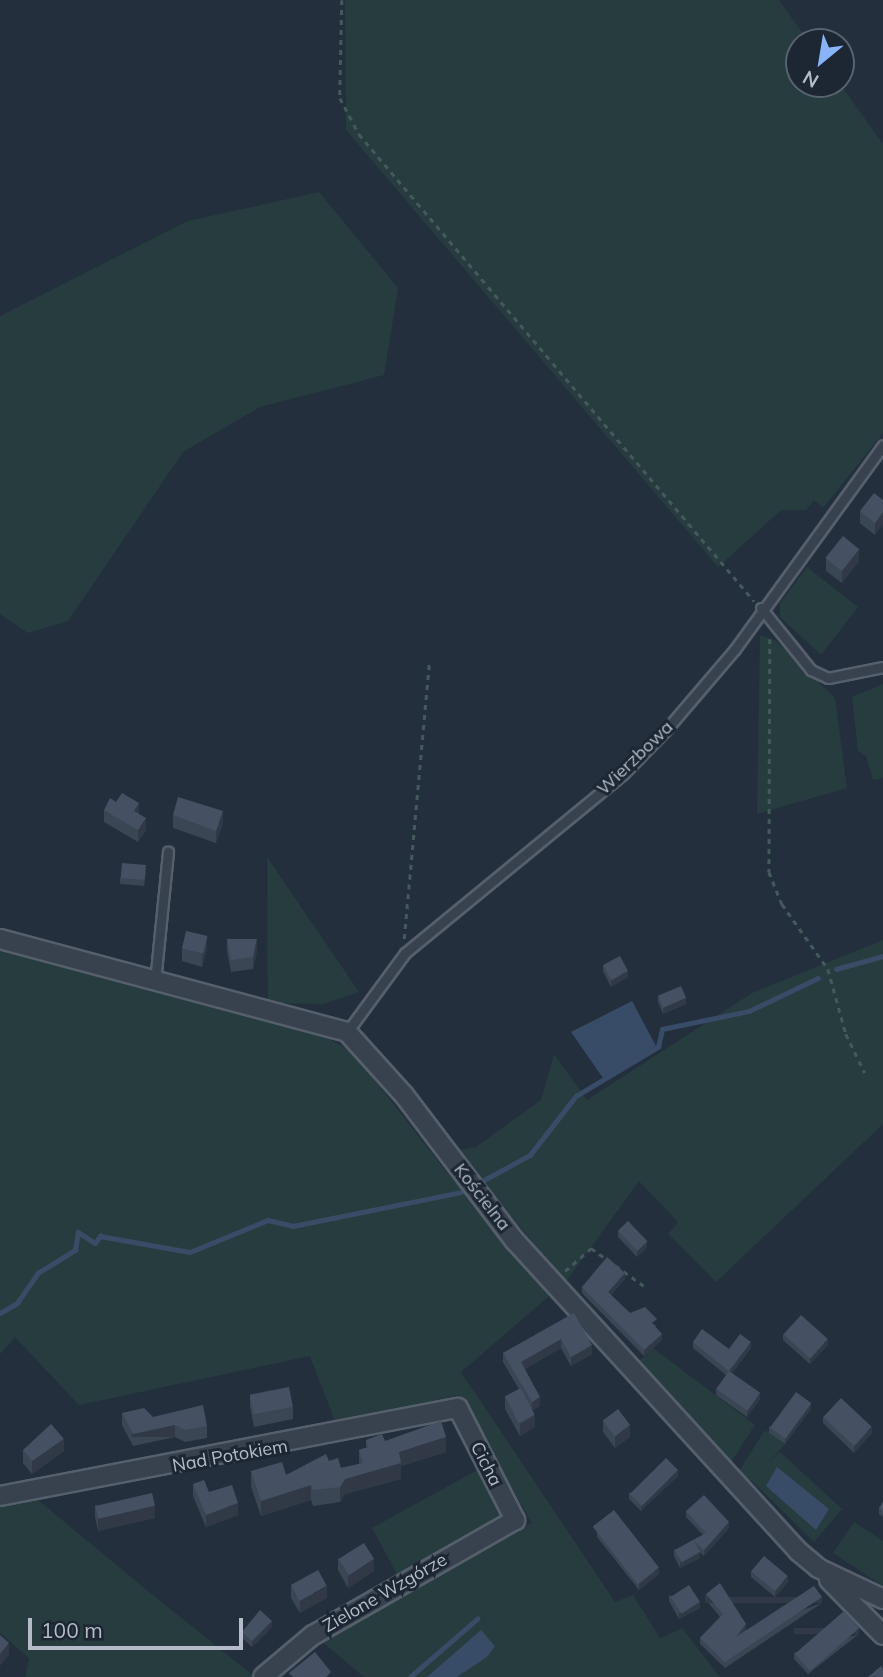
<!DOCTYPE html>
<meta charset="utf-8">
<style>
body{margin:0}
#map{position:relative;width:883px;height:1677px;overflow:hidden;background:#242f3e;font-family:Mulish,sans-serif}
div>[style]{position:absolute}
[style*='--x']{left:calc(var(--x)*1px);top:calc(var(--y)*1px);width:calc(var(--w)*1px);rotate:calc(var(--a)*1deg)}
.green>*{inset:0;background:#263c3f}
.water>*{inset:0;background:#394c67}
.stream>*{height:4.5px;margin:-2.25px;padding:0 2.25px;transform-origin:2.25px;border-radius:2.25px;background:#394c67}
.path>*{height:2.5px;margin-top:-1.25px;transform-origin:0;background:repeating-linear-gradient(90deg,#44595c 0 5px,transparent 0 10px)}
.roads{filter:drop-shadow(2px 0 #565f6c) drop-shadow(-2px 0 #565f6c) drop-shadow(0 2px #565f6c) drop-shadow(0 -2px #565f6c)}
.service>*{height:9px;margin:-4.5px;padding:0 4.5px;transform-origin:4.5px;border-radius:4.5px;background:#38414e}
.minor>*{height:18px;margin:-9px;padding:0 9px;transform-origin:9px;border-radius:9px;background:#38414e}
.wall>*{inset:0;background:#3b4654}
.shaded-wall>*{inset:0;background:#303945;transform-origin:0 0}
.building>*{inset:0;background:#455162;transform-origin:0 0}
span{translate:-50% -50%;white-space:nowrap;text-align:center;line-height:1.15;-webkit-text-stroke:6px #1d2633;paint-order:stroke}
.street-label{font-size:18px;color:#b4bcc9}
.north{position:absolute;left:785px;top:28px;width:70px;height:70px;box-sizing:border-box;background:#1d2633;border:2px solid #59626f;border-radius:50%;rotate:210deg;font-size:19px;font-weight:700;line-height:28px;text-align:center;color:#b4bcc9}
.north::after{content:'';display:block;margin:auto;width:24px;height:32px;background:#8ab4f8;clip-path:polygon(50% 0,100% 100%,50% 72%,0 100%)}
.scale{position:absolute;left:28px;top:1618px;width:215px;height:32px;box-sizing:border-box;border:4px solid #b4bcc9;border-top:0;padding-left:9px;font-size:21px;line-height:24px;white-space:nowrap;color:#b4bcc9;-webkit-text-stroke:5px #1d2633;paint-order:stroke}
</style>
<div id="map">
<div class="green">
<div style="clip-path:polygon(345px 0,779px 0,809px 42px,799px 42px,799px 84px,840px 84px,883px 144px,883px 433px,823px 508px,814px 500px,806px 510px,781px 510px,718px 567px,346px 130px)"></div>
<div style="clip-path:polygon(319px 192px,398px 288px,384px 375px,260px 407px,183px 452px,68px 621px,28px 633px,0 614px,0 316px,188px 221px)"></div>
<div style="clip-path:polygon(807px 567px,858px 607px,821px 655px,780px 617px,780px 603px)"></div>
<div style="clip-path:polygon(760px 635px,776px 641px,835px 698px,847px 788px,757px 814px)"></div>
<div style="clip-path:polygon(883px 684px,883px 778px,873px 780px,866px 756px,858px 751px,852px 697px)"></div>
<div style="clip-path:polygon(267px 857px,359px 992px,324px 1004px,268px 1003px)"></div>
<div style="clip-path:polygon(883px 940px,883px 1124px,716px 1282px,668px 1234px,678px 1222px,639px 1181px,565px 1283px,458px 1150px,476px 1147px,541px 1100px,554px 1054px,587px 1100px,752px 993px)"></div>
<div style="clip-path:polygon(0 946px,318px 1033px,353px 1052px,448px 1174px,554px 1292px,461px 1372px,615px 1602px,633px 1595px,660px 1638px,682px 1628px,720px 1677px,364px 1677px,321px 1641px,532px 1523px,459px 1395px,336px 1424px,310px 1356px,79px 1405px,15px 1337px,0 1354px)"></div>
<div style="clip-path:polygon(653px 1348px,755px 1425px,731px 1462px,726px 1464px,636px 1364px)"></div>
<div style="clip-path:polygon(765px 1430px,785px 1444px,769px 1462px,780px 1452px,842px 1509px,814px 1542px,752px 1481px,736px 1476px)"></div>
<div style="clip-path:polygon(481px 1468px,505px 1506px,501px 1519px,397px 1574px,372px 1528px)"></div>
<div style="clip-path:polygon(38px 1500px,149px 1592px,255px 1677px,25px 1677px,29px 1658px,0 1633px,0 1506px)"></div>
<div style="clip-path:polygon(854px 1522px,883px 1541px,883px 1586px,833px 1553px)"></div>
</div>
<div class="water">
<div style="clip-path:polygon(632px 1001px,656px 1046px,603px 1078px,571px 1032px)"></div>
<div style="clip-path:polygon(777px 1467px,829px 1509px,816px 1530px,766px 1486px)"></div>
<div style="clip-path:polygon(481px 1630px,495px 1646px,487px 1657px,457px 1677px,427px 1677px)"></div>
</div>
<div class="stream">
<div style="--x:836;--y:969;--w:49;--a:-15.5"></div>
<div style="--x:484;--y:1180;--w:52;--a:-28.5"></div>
<div style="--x:530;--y:1155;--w:75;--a:-52.1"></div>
<div style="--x:576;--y:1096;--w:96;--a:-30.9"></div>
<div style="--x:658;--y:1047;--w:18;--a:-77"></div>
<div style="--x:662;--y:1029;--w:89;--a:-11.7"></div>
<div style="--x:749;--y:1011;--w:76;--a:-25.6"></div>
<div style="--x:0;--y:1313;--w:20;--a:-30"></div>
<div style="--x:17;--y:1303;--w:37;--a:-55"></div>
<div style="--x:38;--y:1273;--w:44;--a:-31.9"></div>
<div style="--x:75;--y:1250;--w:18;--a:-81"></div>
<div style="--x:78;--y:1232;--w:20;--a:33"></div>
<div style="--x:95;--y:1243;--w:9;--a:-54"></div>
<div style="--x:100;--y:1236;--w:91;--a:10.1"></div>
<div style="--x:190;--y:1252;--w:84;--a:-22.3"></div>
<div style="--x:268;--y:1220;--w:26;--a:13"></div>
<div style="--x:293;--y:1226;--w:171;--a:-11.4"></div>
<div style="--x:410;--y:1677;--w:89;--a:-40.9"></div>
</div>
<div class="path">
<div style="--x:342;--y:0;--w:98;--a:91.2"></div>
<div style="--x:340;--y:98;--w:41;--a:62.2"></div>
<div style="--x:359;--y:134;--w:612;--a:49.77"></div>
<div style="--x:770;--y:639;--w:233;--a:90.2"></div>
<div style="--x:769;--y:872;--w:35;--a:68"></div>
<div style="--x:782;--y:904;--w:80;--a:54.7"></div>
<div style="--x:828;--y:969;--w:67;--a:74.5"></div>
<div style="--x:846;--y:1034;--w:43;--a:64"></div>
<div style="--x:404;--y:939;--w:278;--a:-84.8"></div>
<div style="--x:565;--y:1271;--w:35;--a:-41"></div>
<div style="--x:591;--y:1248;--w:65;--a:35.6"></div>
</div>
<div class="roads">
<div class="service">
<div style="--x:761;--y:608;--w:80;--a:51.1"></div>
<div style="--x:811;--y:670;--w:19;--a:25"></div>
<div style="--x:828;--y:678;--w:56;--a:-11.3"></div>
<div style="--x:155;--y:982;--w:131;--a:-84.3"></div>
<div style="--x:347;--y:1032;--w:98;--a:-53.7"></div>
<div style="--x:405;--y:953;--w:282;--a:-39.4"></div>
<div style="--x:623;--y:774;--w:60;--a:-45.7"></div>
<div style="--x:665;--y:731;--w:108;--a:-49.5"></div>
<div style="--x:735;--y:649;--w:252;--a:-54"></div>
</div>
<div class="minor">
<div style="--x:0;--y:939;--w:359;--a:15"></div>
<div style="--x:347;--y:1032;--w:85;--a:47.9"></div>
<div style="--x:404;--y:1095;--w:183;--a:52.8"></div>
<div style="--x:515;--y:1241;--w:420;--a:47.6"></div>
<div style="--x:798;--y:1551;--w:26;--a:40"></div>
<div style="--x:818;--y:1568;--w:72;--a:25.5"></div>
<div style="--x:0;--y:1496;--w:466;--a:-10.9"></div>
<div style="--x:458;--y:1408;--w:126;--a:63"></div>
<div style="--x:515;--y:1520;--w:232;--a:150.3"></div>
<div style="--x:313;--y:1635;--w:65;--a:140"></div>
<div style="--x:829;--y:1580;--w:77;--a:45.5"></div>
</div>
</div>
<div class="wall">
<div style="clip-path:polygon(883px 500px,875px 535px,860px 523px,860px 511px)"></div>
<div style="clip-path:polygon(826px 558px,859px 561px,842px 583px,826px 571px)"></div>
<div style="clip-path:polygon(104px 810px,146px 830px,138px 842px,104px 822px)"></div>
<div style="clip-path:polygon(173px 815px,223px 823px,216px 843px,173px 828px)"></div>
<div style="clip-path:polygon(146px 871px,144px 886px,120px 884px,120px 878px)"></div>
<div style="clip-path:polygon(227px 939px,257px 951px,253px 969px,231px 972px,227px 951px)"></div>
<div style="clip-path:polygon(207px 948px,202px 967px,182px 961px,182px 949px)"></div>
<div style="clip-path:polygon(603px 965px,628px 977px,611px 987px,603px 971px)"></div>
<div style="clip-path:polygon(658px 996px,686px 1004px,663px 1014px,658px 1002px)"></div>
<div style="clip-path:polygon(618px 1231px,647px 1247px,637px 1257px,618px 1237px)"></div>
<div style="clip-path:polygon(625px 1279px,611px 1295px,630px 1313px,657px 1326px,655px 1327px,662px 1340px,644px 1356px,582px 1293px,582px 1287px)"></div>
<div style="clip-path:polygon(574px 1313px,592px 1354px,571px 1366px,561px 1348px,525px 1369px,540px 1406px,533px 1410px,535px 1427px,520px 1436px,505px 1409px,505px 1397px,519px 1389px,503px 1362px,503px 1353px)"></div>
<div style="clip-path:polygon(783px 1334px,828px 1345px,810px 1364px,783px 1340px)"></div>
<div style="clip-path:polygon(693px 1342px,729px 1349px,751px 1348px,732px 1373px,760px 1399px,747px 1417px,716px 1395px,716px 1389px,726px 1375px,693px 1348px)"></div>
<div style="clip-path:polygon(250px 1395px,293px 1407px,293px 1419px,254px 1427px,250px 1407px)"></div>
<div style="clip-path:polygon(811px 1409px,785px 1444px,769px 1433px,769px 1427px)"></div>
<div style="clip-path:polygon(122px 1413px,207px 1426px,207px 1438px,185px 1442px,175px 1437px,133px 1446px,122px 1425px)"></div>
<div style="clip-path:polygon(823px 1417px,872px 1433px,854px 1453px,823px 1423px)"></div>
<div style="clip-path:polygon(603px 1420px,630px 1437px,615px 1448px,603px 1432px)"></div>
<div style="clip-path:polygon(366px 1440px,385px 1441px,446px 1452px,401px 1466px,401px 1479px,345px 1494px,340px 1502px,313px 1506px,311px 1500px,261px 1516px,251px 1487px,251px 1471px,286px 1475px,329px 1461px,341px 1468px,359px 1464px,359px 1450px,366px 1448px)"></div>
<div style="clip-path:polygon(23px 1450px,64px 1451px,32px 1474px,23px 1463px)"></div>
<div style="clip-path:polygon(678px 1476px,641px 1511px,629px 1499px,629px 1493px)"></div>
<div style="clip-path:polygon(193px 1484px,209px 1492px,238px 1515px,206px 1527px,193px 1496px)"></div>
<div style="clip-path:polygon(883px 1502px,883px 1517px,879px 1514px,879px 1508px)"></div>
<div style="clip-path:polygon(95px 1505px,155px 1518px,98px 1531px,95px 1517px)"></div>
<div style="clip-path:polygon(686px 1511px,729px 1528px,704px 1556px,700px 1552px,700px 1558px,680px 1568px,674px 1556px,674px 1550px,703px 1535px,686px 1517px)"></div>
<div style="clip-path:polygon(597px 1531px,659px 1574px,639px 1590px,597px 1537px)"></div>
<div style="clip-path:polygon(338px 1558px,374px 1571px,348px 1588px,338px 1570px)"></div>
<div style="clip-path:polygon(751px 1571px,788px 1582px,775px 1597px,751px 1577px)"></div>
<div style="clip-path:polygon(291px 1586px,327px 1598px,300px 1613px,291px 1598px)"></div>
<div style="clip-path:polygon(706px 1594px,746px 1630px,822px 1603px,725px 1668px,700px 1644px,700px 1638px,720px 1617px,706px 1600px)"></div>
<div style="clip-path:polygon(669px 1595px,700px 1608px,679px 1619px,669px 1601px)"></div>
<div style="clip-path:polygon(272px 1627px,252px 1647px,242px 1638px,242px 1632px)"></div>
<div style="clip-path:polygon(859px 1634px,808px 1674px,794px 1659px,794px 1653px)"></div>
</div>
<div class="shaded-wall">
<div style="clip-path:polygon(883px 512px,883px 524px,875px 535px,875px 523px)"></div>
<div style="clip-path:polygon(859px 549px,859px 561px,842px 583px,842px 571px)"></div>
<div style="clip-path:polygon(139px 803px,139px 815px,134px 811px)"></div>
<div style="clip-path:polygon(223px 811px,223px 823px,216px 843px,216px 831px)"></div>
<div style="clip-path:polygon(146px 818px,146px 830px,138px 842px,138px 830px)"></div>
<div style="clip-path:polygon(207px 936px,207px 948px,202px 967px,202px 955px)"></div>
<div style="clip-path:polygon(257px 939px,257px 951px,253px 969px,253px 957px)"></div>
<div style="clip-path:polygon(628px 971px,628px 977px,611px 987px,611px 981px)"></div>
<div style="clip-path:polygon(686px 998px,686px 1004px,663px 1014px,663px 1008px)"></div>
<div style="clip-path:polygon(647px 1241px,647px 1247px,637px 1257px,637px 1251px)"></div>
<div style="clip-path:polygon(625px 1273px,625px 1279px,608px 1298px,608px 1292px)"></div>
<div style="clip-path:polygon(662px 1334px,662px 1340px,644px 1356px,644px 1350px)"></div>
<div style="clip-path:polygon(561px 1339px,561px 1348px,521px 1371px,521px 1362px)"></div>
<div style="clip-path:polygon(828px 1339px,828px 1345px,810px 1364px,810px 1358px)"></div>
<div style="clip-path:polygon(751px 1342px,751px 1348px,729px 1377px,729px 1371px)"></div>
<div style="clip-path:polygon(592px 1345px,592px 1354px,571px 1366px,571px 1357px)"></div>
<div style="clip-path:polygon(760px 1393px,760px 1399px,747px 1417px,747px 1411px)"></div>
<div style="clip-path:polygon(540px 1397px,540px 1406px,532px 1411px,532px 1402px)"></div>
<div style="clip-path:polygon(811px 1403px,811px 1409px,785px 1444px,785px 1438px)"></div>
<div style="clip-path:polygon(535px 1415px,535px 1427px,520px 1436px,520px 1424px)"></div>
<div style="left:175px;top:1425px;width:12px;height:43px;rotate:90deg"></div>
<div style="clip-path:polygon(630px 1425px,630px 1437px,615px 1448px,615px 1436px)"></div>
<div style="clip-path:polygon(872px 1427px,872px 1433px,854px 1453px,854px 1447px)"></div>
<div style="clip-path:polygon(446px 1437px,446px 1452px,401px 1466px,401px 1479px,345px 1494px,340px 1502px,340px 1487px,345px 1479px,399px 1452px)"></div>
<div style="clip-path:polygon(64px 1439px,64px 1451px,32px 1474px,32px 1461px)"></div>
<div style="clip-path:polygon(678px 1470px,678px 1476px,641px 1511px,641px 1505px)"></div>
<div style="clip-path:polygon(311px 1485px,311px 1500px,261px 1516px,261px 1501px)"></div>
<div style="clip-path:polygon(238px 1503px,238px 1515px,206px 1527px,206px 1515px)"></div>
<div style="clip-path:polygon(155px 1506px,155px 1518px,98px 1531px,98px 1518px)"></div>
<div style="clip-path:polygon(729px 1522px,729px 1528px,704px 1556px,704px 1550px)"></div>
<div style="clip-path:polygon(700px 1552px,700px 1558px,680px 1568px,680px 1562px)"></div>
<div style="clip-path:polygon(374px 1559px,374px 1571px,348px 1588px,348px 1576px)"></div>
<div style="clip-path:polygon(659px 1568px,659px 1574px,639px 1590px,639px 1584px)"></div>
<div style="clip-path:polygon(788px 1576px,788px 1582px,775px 1597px,775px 1591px)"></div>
<div style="clip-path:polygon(327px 1586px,327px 1598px,300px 1613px,300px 1601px)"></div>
<div style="left:822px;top:1597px;width:6px;height:117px;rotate:90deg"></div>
<div style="clip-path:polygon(700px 1602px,700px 1608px,679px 1619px,679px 1613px)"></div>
<div style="clip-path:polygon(272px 1621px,272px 1627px,252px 1647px,252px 1641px)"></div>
<div style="clip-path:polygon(746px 1624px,746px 1630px,736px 1637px)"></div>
<div style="left:859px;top:1628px;width:6px;height:65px;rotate:90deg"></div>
<div style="clip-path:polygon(9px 1643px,9px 1655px,0 1666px,0 1654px)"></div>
</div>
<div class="building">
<div style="clip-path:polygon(874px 493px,883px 500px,883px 512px,875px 523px,860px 511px)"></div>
<div style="left:843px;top:536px;width:21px;height:28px;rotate:39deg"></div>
<div style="clip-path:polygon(122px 793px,139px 803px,134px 811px,146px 818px,138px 830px,104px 810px,110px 798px,116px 802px)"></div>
<div style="clip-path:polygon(178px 797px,223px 811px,216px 831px,173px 815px)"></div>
<div style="left:122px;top:863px;width:24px;height:15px;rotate:5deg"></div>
<div style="left:186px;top:931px;width:22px;height:18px;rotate:13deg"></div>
<div style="clip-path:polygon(227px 939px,257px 939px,253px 957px,231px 960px)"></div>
<div style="left:620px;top:956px;width:17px;height:19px;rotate:62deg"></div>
<div style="left:681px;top:986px;width:13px;height:25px;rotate:67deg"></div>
<div style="left:628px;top:1221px;width:28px;height:14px;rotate:46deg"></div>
<div style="clip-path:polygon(607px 1257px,625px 1273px,608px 1292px,630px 1313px,645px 1307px,657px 1319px,652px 1323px,662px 1334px,644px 1350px,582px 1287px)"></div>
<div style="clip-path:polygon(574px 1313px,592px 1345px,571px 1357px,561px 1339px,521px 1362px,540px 1397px,532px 1402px,503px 1353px)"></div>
<div style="left:801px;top:1315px;width:36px;height:26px;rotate:42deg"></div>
<div style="clip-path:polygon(702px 1329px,729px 1349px,740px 1334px,751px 1342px,729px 1371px,693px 1342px)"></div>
<div style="left:729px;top:1371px;width:38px;height:22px;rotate:35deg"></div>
<div style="left:289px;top:1387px;width:20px;height:40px;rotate:79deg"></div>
<div style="left:521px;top:1388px;width:30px;height:18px;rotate:63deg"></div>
<div style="left:796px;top:1392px;width:19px;height:44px;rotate:36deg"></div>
<div style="left:841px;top:1398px;width:42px;height:26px;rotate:43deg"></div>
<div style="clip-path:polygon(203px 1405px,207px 1426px,185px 1430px,175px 1425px,133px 1434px,122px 1413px,144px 1408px,153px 1417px)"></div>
<div style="left:618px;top:1409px;width:20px;height:19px;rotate:53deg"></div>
<div style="clip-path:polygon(441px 1421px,446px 1437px,399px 1452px,401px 1463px,345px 1479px,340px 1487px,313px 1490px,311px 1485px,261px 1501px,251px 1471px,282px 1462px,286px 1475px,326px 1454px,329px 1461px,338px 1458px,341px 1468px,363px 1463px,359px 1450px,368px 1447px,366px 1440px,382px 1434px,385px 1441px)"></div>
<div style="clip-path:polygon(51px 1424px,64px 1439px,32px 1461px,23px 1450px)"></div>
<div style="left:666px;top:1458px;width:17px;height:51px;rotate:45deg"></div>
<div style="clip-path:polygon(204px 1480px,209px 1492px,232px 1485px,238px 1503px,206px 1515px,193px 1484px)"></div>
<div style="left:152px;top:1493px;width:13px;height:58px;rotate:77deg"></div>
<div style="clip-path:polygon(704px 1495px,729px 1522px,704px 1550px,693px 1540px,706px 1533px,686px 1511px)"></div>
<div style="clip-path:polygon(883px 1502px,883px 1511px,879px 1508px)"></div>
<div style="left:614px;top:1510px;width:73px;height:27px;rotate:52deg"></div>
<div style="left:693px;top:1540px;width:14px;height:21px;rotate:60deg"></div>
<div style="left:364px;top:1543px;width:19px;height:30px;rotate:58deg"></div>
<div style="left:764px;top:1556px;width:31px;height:20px;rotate:40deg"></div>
<div style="left:318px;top:1570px;width:18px;height:31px;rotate:61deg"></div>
<div style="clip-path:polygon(720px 1583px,746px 1624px,736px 1637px,814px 1586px,822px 1597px,725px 1662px,700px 1638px,723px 1614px,706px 1594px)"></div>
<div style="left:689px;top:1585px;width:20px;height:22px;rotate:57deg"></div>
<div style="clip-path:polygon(260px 1610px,272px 1621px,252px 1641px,242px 1632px)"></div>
<div style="left:844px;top:1611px;width:23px;height:65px;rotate:49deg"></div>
<div style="clip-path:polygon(0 1635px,9px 1643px,0 1654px)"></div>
<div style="clip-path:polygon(315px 1652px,331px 1672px,326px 1677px,293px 1677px,289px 1673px)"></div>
<div style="clip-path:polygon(881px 1666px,883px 1669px,883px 1677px,868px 1677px)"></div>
</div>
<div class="street-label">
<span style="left:635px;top:758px;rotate:-44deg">Wierzbowa</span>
<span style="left:482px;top:1197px;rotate:52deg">Kościelna</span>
<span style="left:230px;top:1456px;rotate:-10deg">Nad Potokiem</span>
<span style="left:486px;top:1464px;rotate:63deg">Cicha</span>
<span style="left:385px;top:1593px;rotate:-30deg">Zielone Wzgórze</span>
</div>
<div class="north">N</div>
<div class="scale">100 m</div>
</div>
